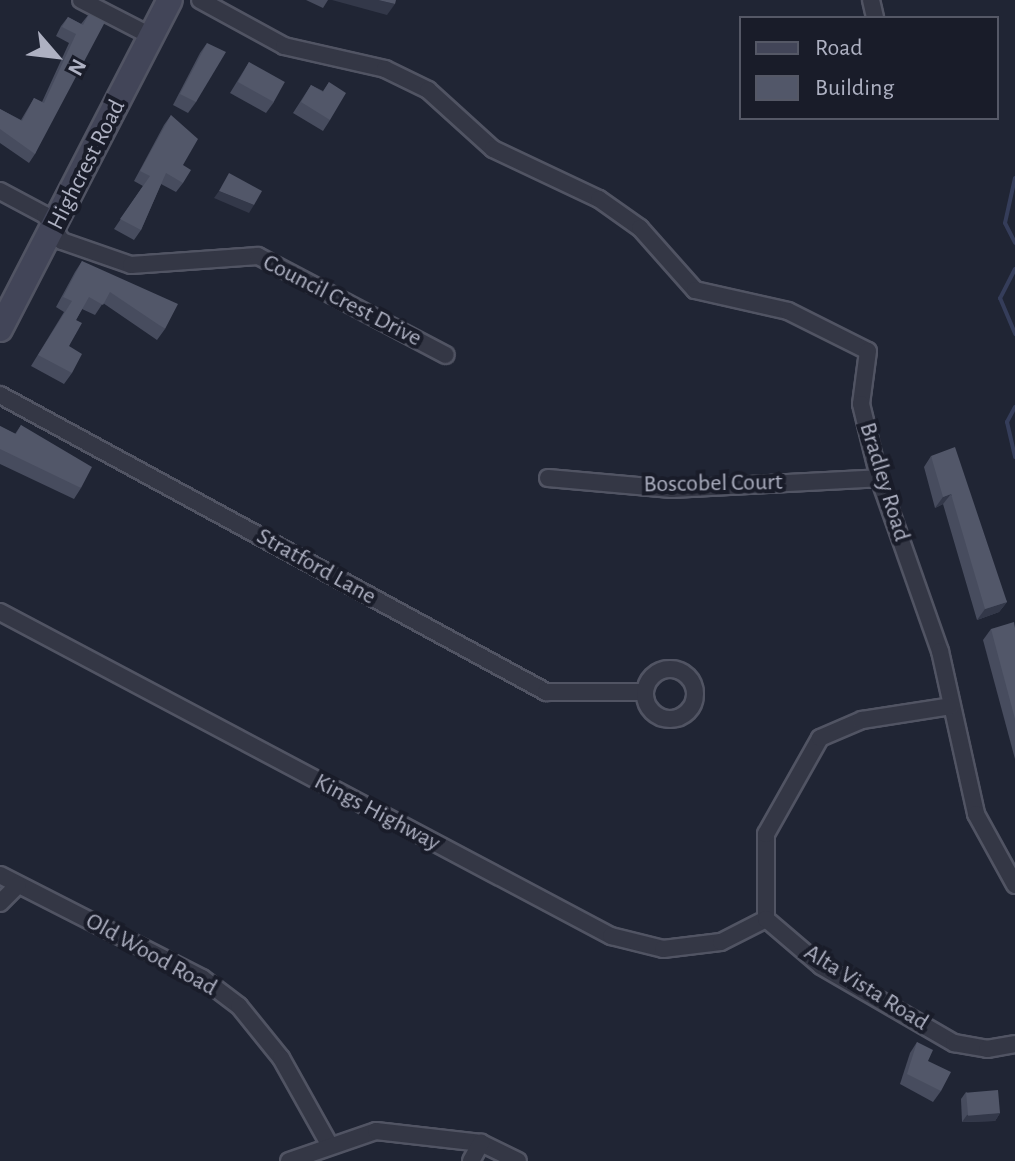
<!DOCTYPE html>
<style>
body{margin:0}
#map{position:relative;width:1015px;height:1161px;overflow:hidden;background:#202534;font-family:"Alegreya Sans",sans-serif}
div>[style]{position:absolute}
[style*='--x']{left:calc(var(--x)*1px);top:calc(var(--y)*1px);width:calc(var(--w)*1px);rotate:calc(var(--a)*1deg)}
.stream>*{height:4px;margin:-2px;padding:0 2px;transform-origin:2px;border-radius:2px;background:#353d5a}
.roads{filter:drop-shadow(2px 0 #515463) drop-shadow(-2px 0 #515463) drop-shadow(0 2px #515463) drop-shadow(0 -2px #515463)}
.street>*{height:16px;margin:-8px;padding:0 8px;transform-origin:8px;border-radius:8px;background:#343745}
.street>.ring{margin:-8px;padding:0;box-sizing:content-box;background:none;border:16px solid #343745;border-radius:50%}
.secondary>*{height:24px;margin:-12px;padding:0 12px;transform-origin:12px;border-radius:12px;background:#424558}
.wall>*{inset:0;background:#474c5e}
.shaded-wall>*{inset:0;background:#333849}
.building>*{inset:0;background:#525769;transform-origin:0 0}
span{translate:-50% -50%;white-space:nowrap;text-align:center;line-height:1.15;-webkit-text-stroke:8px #191c29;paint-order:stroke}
.street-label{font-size:24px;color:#aeb1c2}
.legend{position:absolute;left:739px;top:16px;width:260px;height:104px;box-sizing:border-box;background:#191c29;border:2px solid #555866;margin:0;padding:10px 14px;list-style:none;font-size:24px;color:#aeb1c2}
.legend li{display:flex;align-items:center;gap:16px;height:40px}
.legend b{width:40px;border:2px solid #555866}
.north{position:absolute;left:16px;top:16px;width:80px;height:80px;-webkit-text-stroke:6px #191c29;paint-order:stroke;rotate:118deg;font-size:22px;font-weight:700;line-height:32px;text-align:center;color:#aeb1c2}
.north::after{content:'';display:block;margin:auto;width:28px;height:36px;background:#aeb1c2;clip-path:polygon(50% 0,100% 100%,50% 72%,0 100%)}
</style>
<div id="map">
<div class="stream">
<div style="--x:1015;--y:178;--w:46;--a:102.5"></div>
<div style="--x:1005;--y:223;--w:22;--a:63"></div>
<div style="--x:1015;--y:269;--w:33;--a:117"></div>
<div style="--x:1000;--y:298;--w:39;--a:67"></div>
<div style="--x:1015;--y:407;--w:17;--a:118"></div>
<div style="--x:1007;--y:422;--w:36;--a:77"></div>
</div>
<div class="roads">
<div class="street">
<div style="--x:81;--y:0;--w:81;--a:27.2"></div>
<div style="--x:200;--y:0;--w:96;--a:28.7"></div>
<div style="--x:284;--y:46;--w:104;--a:12.8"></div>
<div style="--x:385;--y:69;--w:48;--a:26"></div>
<div style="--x:428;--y:90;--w:88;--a:42.2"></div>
<div style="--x:493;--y:149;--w:117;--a:25.3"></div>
<div style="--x:599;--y:199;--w:50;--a:35.3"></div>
<div style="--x:640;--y:228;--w:83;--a:48.4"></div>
<div style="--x:695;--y:290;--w:95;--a:12.7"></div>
<div style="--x:788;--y:311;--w:89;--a:26.6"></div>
<div style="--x:868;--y:351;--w:53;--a:97.5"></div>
<div style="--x:861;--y:404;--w:76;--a:76.3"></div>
<div style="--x:879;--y:478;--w:183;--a:70.6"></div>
<div style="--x:940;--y:651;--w:167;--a:77.5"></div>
<div style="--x:976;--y:814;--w:81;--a:61.2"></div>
<div style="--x:871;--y:0;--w:18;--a:77"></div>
<div style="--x:0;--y:191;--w:51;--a:28.1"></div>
<div style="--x:45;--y:215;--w:31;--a:57"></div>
<div style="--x:62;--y:241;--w:73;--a:19.2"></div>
<div style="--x:131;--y:265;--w:127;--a:-4.1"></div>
<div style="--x:258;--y:256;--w:212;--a:27.8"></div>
<div style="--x:0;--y:395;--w:622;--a:28.54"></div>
<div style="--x:546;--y:692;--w:99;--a:0"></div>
<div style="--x:548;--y:478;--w:124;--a:5.1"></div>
<div style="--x:672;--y:489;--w:207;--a:-3"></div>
<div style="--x:0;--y:612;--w:692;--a:27.94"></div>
<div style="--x:611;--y:936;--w:54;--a:14"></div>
<div style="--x:663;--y:949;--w:58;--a:-6.9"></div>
<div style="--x:721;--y:942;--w:51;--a:-27.1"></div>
<div class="ring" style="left:645px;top:669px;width:34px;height:34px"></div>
<div style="--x:0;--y:875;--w:227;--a:27"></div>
<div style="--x:202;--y:978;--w:46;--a:37.1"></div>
<div style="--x:239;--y:1006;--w:67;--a:51.1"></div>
<div style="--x:281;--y:1058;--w:98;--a:60.8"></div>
<div style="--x:0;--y:903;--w:25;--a:-45"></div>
<div style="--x:766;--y:919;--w:85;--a:-90"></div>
<div style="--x:766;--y:834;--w:110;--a:-60.6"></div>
<div style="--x:820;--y:738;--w:46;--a:-23.2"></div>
<div style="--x:862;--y:720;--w:90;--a:-8.9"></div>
<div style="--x:766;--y:919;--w:72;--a:40.5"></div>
<div style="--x:821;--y:966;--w:154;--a:30.1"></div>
<div style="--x:954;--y:1043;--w:34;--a:10"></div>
<div style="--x:987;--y:1049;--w:28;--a:-10"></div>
<div style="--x:289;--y:1161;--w:92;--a:-19"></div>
<div style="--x:376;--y:1131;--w:106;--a:6.5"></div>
<div style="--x:481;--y:1143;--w:41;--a:25.9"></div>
<div style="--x:471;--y:1161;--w:21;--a:-61"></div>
</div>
<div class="secondary">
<div style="--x:0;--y:329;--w:370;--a:-62.7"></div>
</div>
</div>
<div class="wall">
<div style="clip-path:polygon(306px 0,328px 0,323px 8px)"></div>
<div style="clip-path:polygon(89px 14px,35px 154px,29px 163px,0 143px,0 109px,21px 120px,34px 98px,42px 102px,69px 43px,56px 36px,61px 26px,68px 17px,81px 24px)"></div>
<div style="clip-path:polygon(207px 43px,196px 102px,188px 113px,173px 105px,200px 53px)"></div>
<div style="clip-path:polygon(249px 62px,274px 102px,266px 113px,230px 93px)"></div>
<div style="clip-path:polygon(329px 82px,330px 120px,323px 131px,293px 113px,311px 85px,323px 91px)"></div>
<div style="clip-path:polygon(171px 115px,183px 165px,183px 183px,176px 192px,161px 184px,141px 230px,134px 240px,114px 229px,143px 186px,134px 181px,164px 125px)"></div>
<div style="clip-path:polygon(82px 261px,165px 329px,157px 340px,103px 303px,95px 315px,82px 309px,76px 320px,69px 346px,72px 373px,64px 384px,31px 366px,64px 312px,56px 307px,75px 272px)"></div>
<div style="clip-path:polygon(21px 425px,81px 488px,74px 499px,0 464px,0 426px,15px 434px)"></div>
<div style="clip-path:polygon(931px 456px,1007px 602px,999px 612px,977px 620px,943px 504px,935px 508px,924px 467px)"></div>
<div style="clip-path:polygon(1015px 628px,1015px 759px,983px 640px,991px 629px)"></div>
<div style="clip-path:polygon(917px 1042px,928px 1061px,941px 1091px,933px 1102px,900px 1084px,910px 1053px)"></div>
<div style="clip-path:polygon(966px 1092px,1000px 1113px,995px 1121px,962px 1122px,961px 1099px)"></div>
</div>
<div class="shaded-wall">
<div style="clip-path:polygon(332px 0,378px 0,395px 4px,387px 15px)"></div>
<div style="clip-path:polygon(219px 191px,254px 205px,249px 213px,214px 198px)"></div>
<div style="clip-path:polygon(951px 494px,943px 504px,935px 508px,943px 497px)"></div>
<div style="clip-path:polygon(1007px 602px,999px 612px,977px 620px,985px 609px)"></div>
<div style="clip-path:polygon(1000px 1113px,995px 1121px,962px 1122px,967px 1115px)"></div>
</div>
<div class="building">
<div style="clip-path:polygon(378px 0,396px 0,395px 4px)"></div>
<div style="clip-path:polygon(89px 14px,105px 22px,35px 154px,0 129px,0 109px,22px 121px,34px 98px,44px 103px,76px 34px,62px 27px,68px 17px,83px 25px)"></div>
<div style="clip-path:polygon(207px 43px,226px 52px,196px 102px,180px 94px)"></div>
<div style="left:249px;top:62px;width:41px;height:23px;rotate:29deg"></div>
<div style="clip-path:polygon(329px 82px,346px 93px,330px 120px,301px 102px,311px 85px,323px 92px)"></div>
<div style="clip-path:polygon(171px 115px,198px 139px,183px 165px,191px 170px,183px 183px,166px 173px,141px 230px,120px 219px,150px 176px,140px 171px)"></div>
<div style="clip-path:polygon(229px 173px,262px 191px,254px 205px,219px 191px)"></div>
<div style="clip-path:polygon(82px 261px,178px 304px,165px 329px,110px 292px,103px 305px,89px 297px,76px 320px,82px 323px,69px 346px,82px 354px,72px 373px,38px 355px,72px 301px,63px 297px)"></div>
<div style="clip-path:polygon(21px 425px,92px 467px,81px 488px,0 449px,0 426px,16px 434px)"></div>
<div style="clip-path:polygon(955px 447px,1007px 602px,985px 609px,951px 494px,943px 497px,931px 456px)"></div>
<div style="clip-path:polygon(1014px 622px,1015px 628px,1015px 719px,991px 629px)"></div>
<div style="clip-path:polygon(917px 1042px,933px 1050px,928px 1061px,951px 1072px,941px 1091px,907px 1074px)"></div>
<div style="left:998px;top:1090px;width:23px;height:32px;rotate:85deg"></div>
</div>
<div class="street-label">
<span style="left:87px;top:165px;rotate:-63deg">Highcrest Road</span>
<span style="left:342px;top:301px;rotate:27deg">Council Crest Drive</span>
<span style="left:884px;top:482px;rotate:73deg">Bradley Road</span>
<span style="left:713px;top:484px;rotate:-1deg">Boscobel Court</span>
<span style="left:316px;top:567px;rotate:29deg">Stratford Lane</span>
<span style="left:377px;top:813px;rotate:28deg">Kings Highway</span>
<span style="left:151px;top:955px;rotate:29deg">Old Wood Road</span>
<span style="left:866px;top:988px;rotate:32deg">Alta Vista Road</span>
</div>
<ul class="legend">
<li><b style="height:10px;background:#424558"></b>Road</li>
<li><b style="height:22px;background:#525769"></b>Building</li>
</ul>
<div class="north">N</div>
</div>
